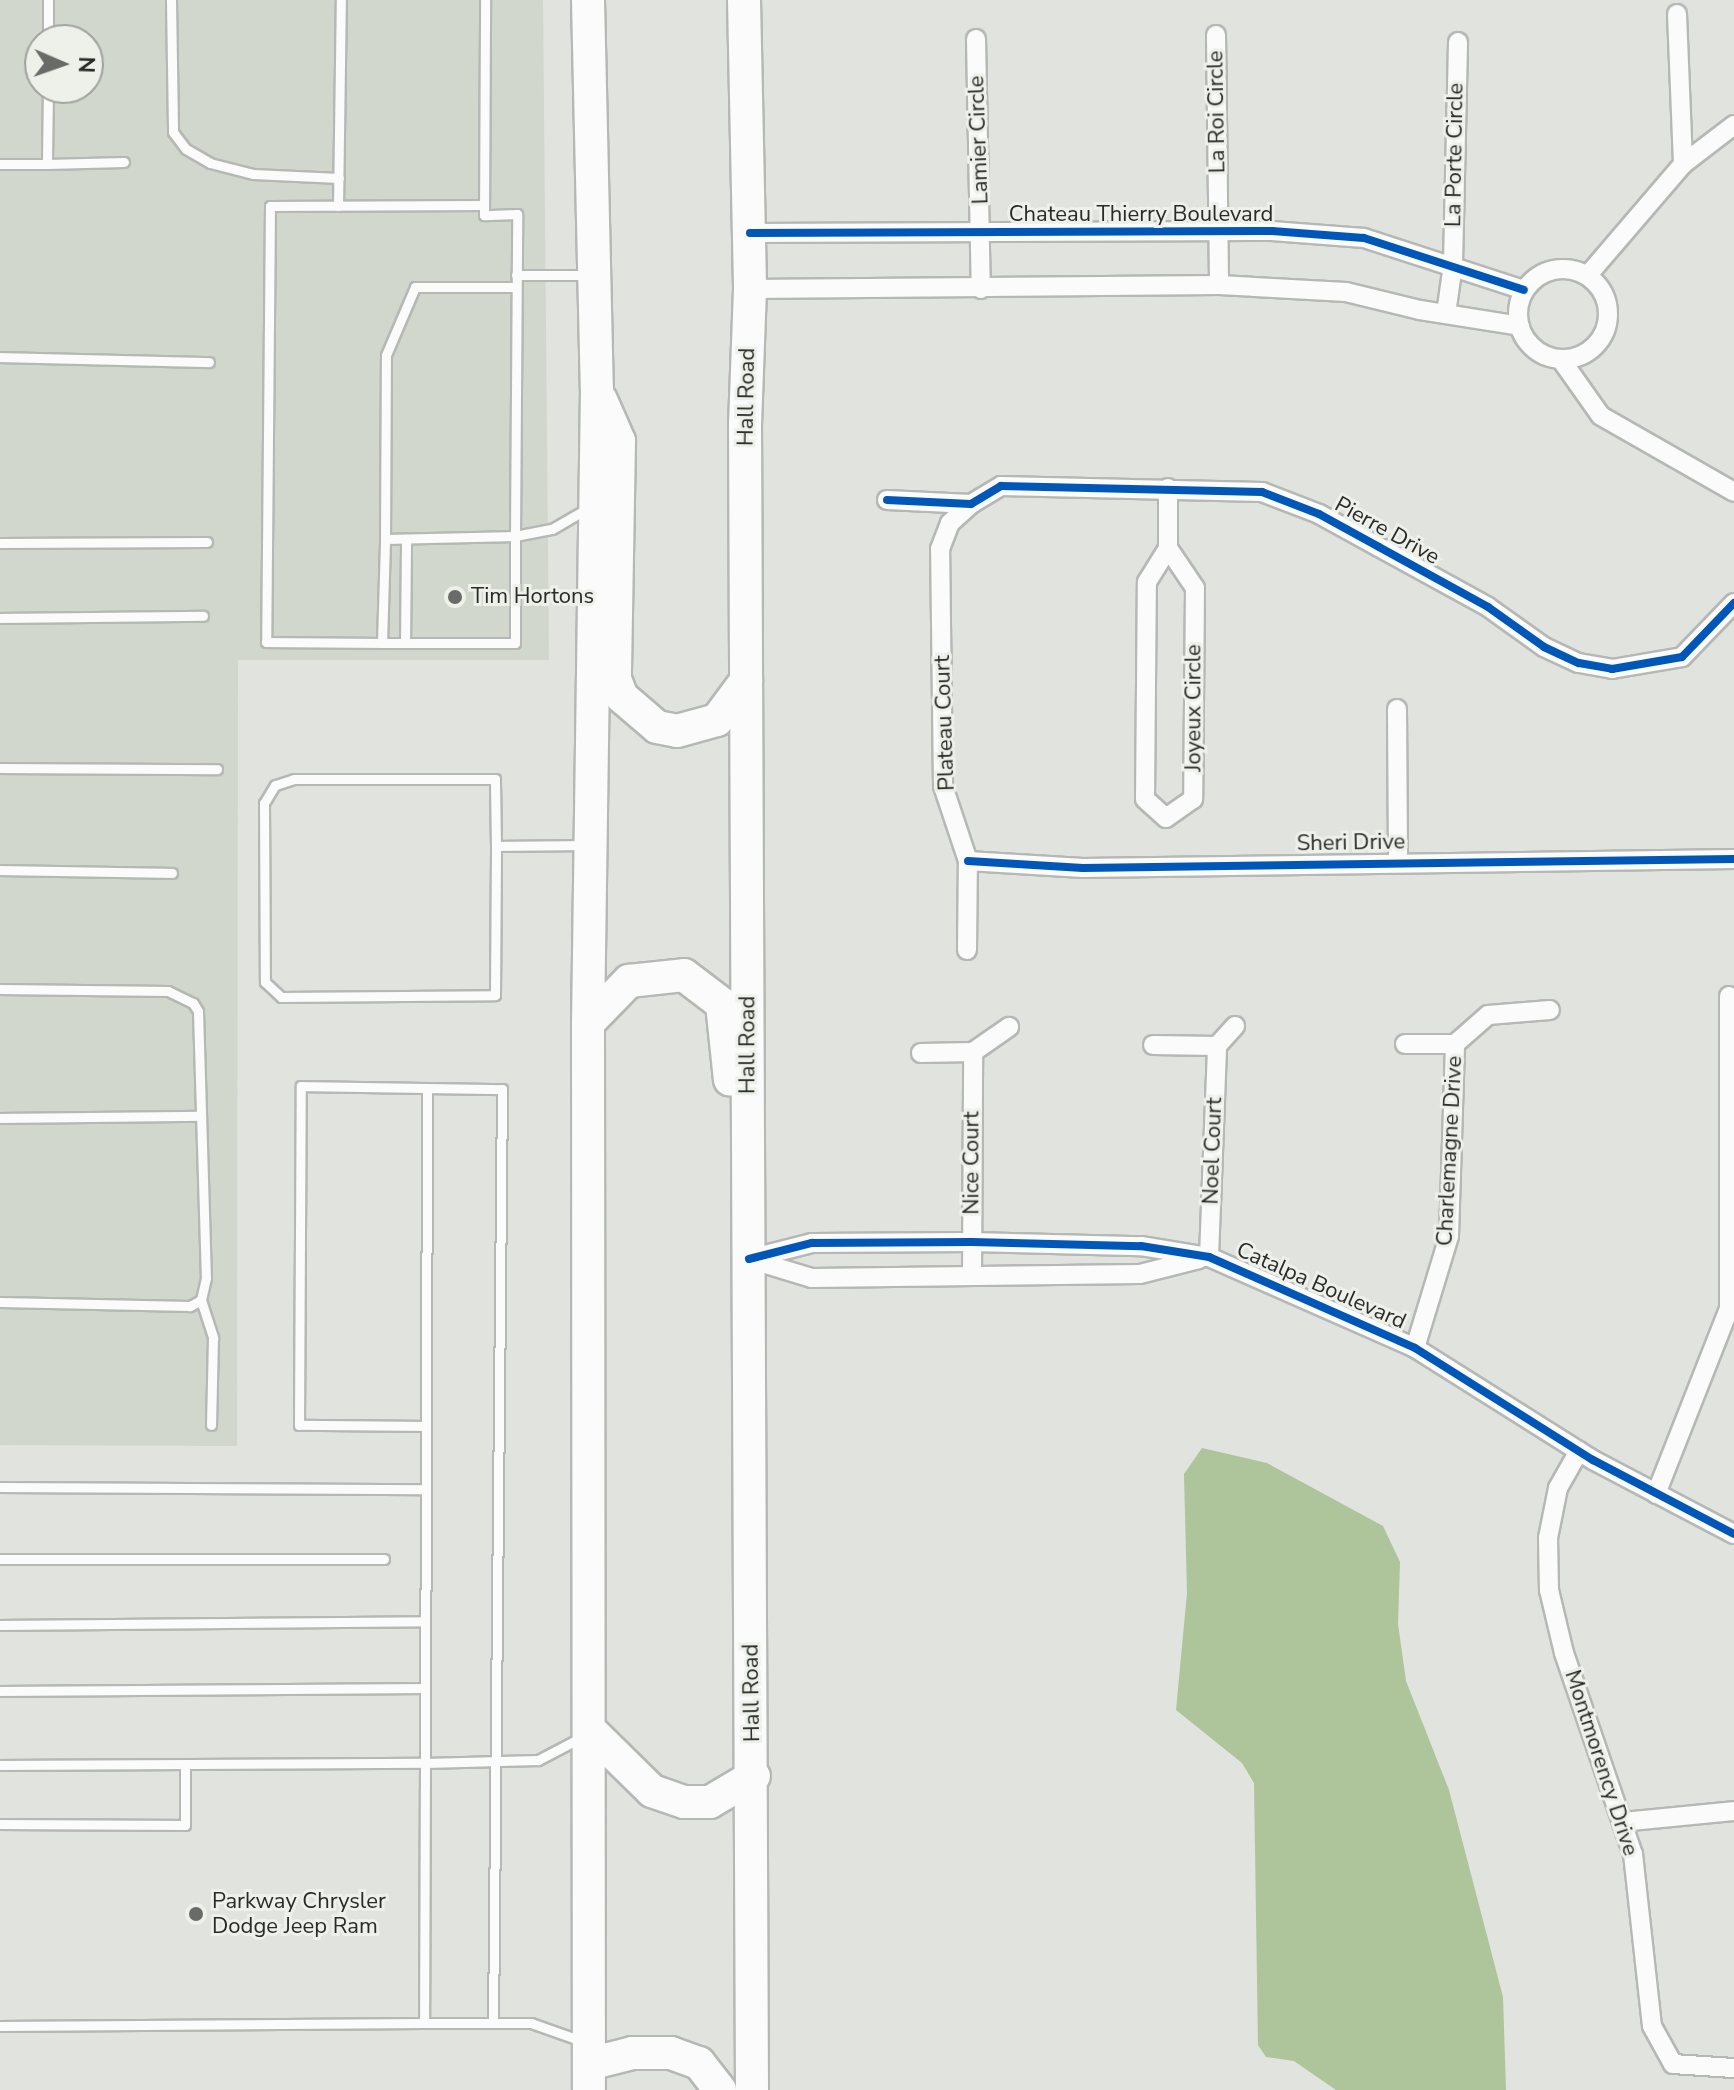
<!DOCTYPE html>
<style>
body{margin:0}
#map{position:relative;width:1734px;height:2090px;overflow:hidden;background:#e0e3de;font-family:"Nunito Sans",sans-serif}
div>[style]{position:absolute}
[style*='--x']{left:calc(var(--x)*1px);top:calc(var(--y)*1px);width:calc(var(--w)*1px);rotate:calc(var(--a)*1deg)}
.built>*{inset:0;background:#d1d7cd}
.water>*{inset:0;background:#aec49b}
.roads{filter:drop-shadow(2px 0 #b5b8b4) drop-shadow(-2px 0 #b5b8b4) drop-shadow(0 2px #b5b8b4) drop-shadow(0 -2px #b5b8b4)}
.service>*{height:9px;margin:-4.5px;padding:0 4.5px;transform-origin:4.5px;border-radius:4.5px;background:#fafbfa}
.minor>*{height:18px;margin:-9px;padding:0 9px;transform-origin:9px;border-radius:9px;background:#fafbfa}
.minor>.ring{margin:-9px;padding:0;box-sizing:content-box;background:none;border:18px solid #fafbfa;border-radius:50%}
.trunk>*{height:32px;margin:-16px;padding:0 16px;transform-origin:16px;border-radius:16px;background:#fafbfa}
.cycleway>*{height:8px;margin:-4px;padding:0 4px;transform-origin:4px;border-radius:4px;background:#0057b8}
.dots>*{width:22px;height:22px;translate:-50% -50%;box-sizing:border-box;border:4px solid #edf1ea;border-radius:50%}
span{translate:-50% -50%;white-space:nowrap;text-align:center;line-height:1.15;-webkit-text-stroke:6px #edf1ea;paint-order:stroke}
.street-label{font-size:22px;color:#2a2b29}
.poi-label{font-size:22px;color:#2a2b29}
.left{translate:0 -50%;text-align:left}
.north{position:absolute;left:24px;top:24px;width:80px;height:80px;box-sizing:border-box;background:#edf1ea;border:2px solid #9fa29d;border-radius:50%;rotate:92deg;font-size:22px;font-weight:700;line-height:32px;text-align:center;color:#2a2b29}
.north::after{content:'';display:block;margin:auto;width:28px;height:36px;background:#6a6b68;clip-path:polygon(50% 0,100% 100%,50% 72%,0 100%)}
</style>
<div id="map">
<div class="built">
<div style="clip-path:polygon(evenodd,0 0,543px 0,549px 660px,238px 660px,237px 1446px,0 1445px,0 0,40px 40px,88px 40px,88px 88px,40px 88px,40px 40px)"></div>
</div>
<div class="water">
<div style="clip-path:polygon(1202px 1448px,1267px 1463px,1383px 1526px,1400px 1562px,1398px 1624px,1406px 1681px,1449px 1790px,1503px 1997px,1506px 2090px,1336px 2090px,1294px 2061px,1266px 2057px,1258px 2045px,1254px 1783px,1242px 1763px,1176px 1710px,1187px 1593px,1184px 1474px)"></div>
</div>
<div class="roads">
<div class="service">
<div style="--x:171;--y:0;--w:132;--a:89.1"></div>
<div style="--x:173;--y:132;--w:21;--a:53"></div>
<div style="--x:186;--y:149;--w:28;--a:30"></div>
<div style="--x:210;--y:163;--w:44;--a:14.3"></div>
<div style="--x:253;--y:174;--w:86;--a:2.7"></div>
<div style="--x:48;--y:40;--w:40;--a:-90"></div>
<div style="--x:48;--y:88;--w:76;--a:90.8"></div>
<div style="--x:47;--y:164;--w:77;--a:-1.5"></div>
<div style="--x:0;--y:164;--w:47;--a:0"></div>
<div style="--x:484;--y:205;--w:214;--a:179.7"></div>
<div style="--x:270;--y:206;--w:436;--a:90.5"></div>
<div style="--x:266;--y:642;--w:116;--a:0.5"></div>
<div style="--x:382;--y:643;--w:104;--a:-88.3"></div>
<div style="--x:385;--y:539;--w:130;--a:-1.3"></div>
<div style="--x:515;--y:536;--w:322;--a:-89.6"></div>
<div style="--x:517;--y:214;--w:33;--a:178"></div>
<div style="--x:484;--y:215;--w:215;--a:-89.7"></div>
<div style="--x:338;--y:206;--w:206;--a:-89.2"></div>
<div style="--x:516;--y:275;--w:74;--a:0"></div>
<div style="--x:0;--y:357;--w:209;--a:1.4"></div>
<div style="--x:385;--y:539;--w:184;--a:-89.7"></div>
<div style="--x:386;--y:355;--w:74;--a:-66.9"></div>
<div style="--x:415;--y:287;--w:101;--a:0"></div>
<div style="--x:0;--y:543;--w:207;--a:-0.3"></div>
<div style="--x:0;--y:618;--w:203;--a:-0.6"></div>
<div style="--x:382;--y:643;--w:133;--a:0"></div>
<div style="--x:515;--y:643;--w:107;--a:-90"></div>
<div style="--x:515;--y:536;--w:38;--a:-11"></div>
<div style="--x:552;--y:529;--w:44;--a:-30.1"></div>
<div style="--x:405;--y:643;--w:104;--a:-89.4"></div>
<div style="--x:0;--y:768;--w:217;--a:0.3"></div>
<div style="--x:496;--y:846;--w:67;--a:-90.9"></div>
<div style="--x:495;--y:779;--w:201;--a:180"></div>
<div style="--x:294;--y:779;--w:20;--a:162"></div>
<div style="--x:275;--y:785;--w:21;--a:121"></div>
<div style="--x:264;--y:803;--w:179;--a:89.7"></div>
<div style="--x:265;--y:982;--w:22;--a:43"></div>
<div style="--x:281;--y:997;--w:214;--a:-0.5"></div>
<div style="--x:495;--y:995;--w:149;--a:-89.6"></div>
<div style="--x:496;--y:846;--w:90;--a:-0.6"></div>
<div style="--x:0;--y:870;--w:172;--a:1"></div>
<div style="--x:0;--y:989;--w:168;--a:0.7"></div>
<div style="--x:168;--y:991;--w:28;--a:26"></div>
<div style="--x:193;--y:1003;--w:9;--a:58"></div>
<div style="--x:198;--y:1011;--w:267;--a:88.3"></div>
<div style="--x:206;--y:1278;--w:23;--a:103"></div>
<div style="--x:201;--y:1300;--w:13;--a:151"></div>
<div style="--x:190;--y:1306;--w:190;--a:-178.8"></div>
<div style="--x:0;--y:1118;--w:201;--a:-0.6"></div>
<div style="--x:201;--y:1300;--w:40;--a:72"></div>
<div style="--x:213;--y:1338;--w:87;--a:91.3"></div>
<div style="--x:426;--y:1426;--w:127;--a:-179.5"></div>
<div style="--x:299;--y:1425;--w:339;--a:-89.7"></div>
<div style="--x:301;--y:1086;--w:201;--a:0.9"></div>
<div style="--x:502;--y:1089;--w:933;--a:90.55"></div>
<div style="--x:0;--y:1487;--w:426;--a:0.3"></div>
<div style="--x:0;--y:1559;--w:384;--a:0"></div>
<div style="--x:0;--y:1625;--w:425;--a:-0.5"></div>
<div style="--x:0;--y:1691;--w:425;--a:-0.4"></div>
<div style="--x:582;--y:1737;--w:50;--a:152.4"></div>
<div style="--x:538;--y:1760;--w:113;--a:178.5"></div>
<div style="--x:425;--y:1763;--w:260;--a:90.2"></div>
<div style="--x:424;--y:2023;--w:107;--a:0"></div>
<div style="--x:531;--y:2023;--w:54;--a:19.4"></div>
<div style="--x:0;--y:1765;--w:425;--a:-0.3"></div>
<div style="--x:425;--y:1763;--w:675;--a:-89.83"></div>
<div style="--x:0;--y:1824;--w:185;--a:0.3"></div>
<div style="--x:185;--y:1825;--w:61;--a:-90"></div>
<div style="--x:0;--y:2026;--w:424;--a:-0.4"></div>
</div>
<div class="minor">
<div style="--x:1677;--y:14;--w:150;--a:87.7"></div>
<div style="--x:1216;--y:35;--w:250;--a:89.3"></div>
<div style="--x:976;--y:39;--w:250;--a:88.9"></div>
<div style="--x:750;--y:233;--w:522;--a:-0.22"></div>
<div style="--x:1272;--y:231;--w:92;--a:4.4"></div>
<div style="--x:1364;--y:238;--w:168;--a:18"></div>
<div class="ring" style="left:1518px;top:269px;width:72px;height:72px"></div>
<div style="--x:1588;--y:275;--w:146;--a:-49.4"></div>
<div style="--x:1683;--y:164;--w:64;--a:-37.4"></div>
<div style="--x:750;--y:289;--w:469;--a:-0.5"></div>
<div style="--x:1219;--y:285;--w:127;--a:3.2"></div>
<div style="--x:1346;--y:292;--w:76;--a:13.7"></div>
<div style="--x:1420;--y:310;--w:101;--a:9.1"></div>
<div style="--x:1446;--y:314;--w:50;--a:-82"></div>
<div style="--x:1453;--y:264;--w:222;--a:-88.7"></div>
<div style="--x:1562;--y:361;--w:67;--a:54.7"></div>
<div style="--x:1601;--y:416;--w:153;--a:29.7"></div>
<div style="--x:887;--y:500;--w:84;--a:2.7"></div>
<div style="--x:971;--y:504;--w:35;--a:-31"></div>
<div style="--x:1001;--y:486;--w:261;--a:1.3"></div>
<div style="--x:1262;--y:492;--w:61;--a:21.1"></div>
<div style="--x:1319;--y:514;--w:68;--a:28.8"></div>
<div style="--x:1379;--y:547;--w:124;--a:28.8"></div>
<div style="--x:1488;--y:607;--w:69;--a:35.5"></div>
<div style="--x:1544;--y:647;--w:38;--a:25"></div>
<div style="--x:1579;--y:663;--w:34;--a:10"></div>
<div style="--x:1612;--y:669;--w:71;--a:-9.7"></div>
<div style="--x:1682;--y:657;--w:75;--a:-46.1"></div>
<div style="--x:1168;--y:548;--w:48;--a:56"></div>
<div style="--x:1195;--y:588;--w:211;--a:90.5"></div>
<div style="--x:1193;--y:799;--w:33;--a:145"></div>
<div style="--x:1166;--y:818;--w:28;--a:-138"></div>
<div style="--x:1145;--y:799;--w:217;--a:-89.5"></div>
<div style="--x:1147;--y:582;--w:40;--a:-58"></div>
<div style="--x:1168;--y:548;--w:60;--a:-90"></div>
<div style="--x:1397;--y:709;--w:151;--a:89.6"></div>
<div style="--x:968;--y:861;--w:115;--a:3.5"></div>
<div style="--x:1083;--y:868;--w:651;--a:-0.79"></div>
<div style="--x:967;--y:950;--w:89;--a:-89.4"></div>
<div style="--x:968;--y:861;--w:79;--a:-108.4"></div>
<div style="--x:943;--y:786;--w:237;--a:-90.7"></div>
<div style="--x:940;--y:549;--w:28;--a:-69"></div>
<div style="--x:950;--y:523;--w:28;--a:-42"></div>
<div style="--x:1405;--y:1044;--w:50;--a:0"></div>
<div style="--x:1455;--y:1044;--w:44;--a:-41.3"></div>
<div style="--x:1488;--y:1015;--w:62;--a:-4.6"></div>
<div style="--x:1153;--y:1045;--w:64;--a:0.9"></div>
<div style="--x:921;--y:1053;--w:52;--a:-1.1"></div>
<div style="--x:973;--y:1052;--w:44;--a:-34.8"></div>
<div style="--x:1209;--y:1257;--w:211;--a:-87.8"></div>
<div style="--x:1217;--y:1046;--w:27;--a:-48"></div>
<div style="--x:749;--y:1259;--w:65;--a:-14.3"></div>
<div style="--x:812;--y:1243;--w:160;--a:-0.4"></div>
<div style="--x:972;--y:1242;--w:169;--a:1.4"></div>
<div style="--x:1141;--y:1246;--w:69;--a:9.2"></div>
<div style="--x:1209;--y:1257;--w:225;--a:23.8"></div>
<div style="--x:1415;--y:1348;--w:210;--a:32.2"></div>
<div style="--x:1593;--y:1460;--w:159;--a:27.7"></div>
<div style="--x:749;--y:1259;--w:66;--a:16.8"></div>
<div style="--x:812;--y:1278;--w:328;--a:-0.7"></div>
<div style="--x:1140;--y:1274;--w:61;--a:-14.3"></div>
<div style="--x:972;--y:1275;--w:223;--a:-89.7"></div>
<div style="--x:1415;--y:1348;--w:117;--a:-73.1"></div>
<div style="--x:1449;--y:1236;--w:192;--a:-88.2"></div>
<div style="--x:1579;--y:1451;--w:43;--a:119.6"></div>
<div style="--x:1558;--y:1488;--w:51;--a:101.3"></div>
<div style="--x:1548;--y:1538;--w:52;--a:88.9"></div>
<div style="--x:1549;--y:1590;--w:65;--a:76.6"></div>
<div style="--x:1564;--y:1653;--w:213;--a:71.1"></div>
<div style="--x:1633;--y:1854;--w:173;--a:83.7"></div>
<div style="--x:1652;--y:2026;--w:43;--a:61.1"></div>
<div style="--x:1673;--y:2064;--w:61;--a:3.8"></div>
<div style="--x:1656;--y:1494;--w:199;--a:-68.5"></div>
<div style="--x:1729;--y:1309;--w:313;--a:-90"></div>
<div style="--x:1622;--y:1822;--w:113;--a:-5.6"></div>
</div>
<div class="trunk">
<div style="--x:588;--y:0;--w:389;--a:88.7"></div>
<div style="--x:597;--y:389;--w:634;--a:90.81"></div>
<div style="--x:588;--y:1023;--w:1067;--a:89.95"></div>
<div style="--x:744;--y:0;--w:289;--a:88.8"></div>
<div style="--x:750;--y:289;--w:134;--a:92.1"></div>
<div style="--x:745;--y:423;--w:1667;--a:89.76"></div>
<div style="--x:601;--y:400;--w:45;--a:66.3"></div>
<div style="--x:619;--y:441;--w:238;--a:91"></div>
<div style="--x:615;--y:679;--w:19;--a:69"></div>
<div style="--x:622;--y:697;--w:46;--a:40.6"></div>
<div style="--x:657;--y:727;--w:20;--a:11"></div>
<div style="--x:677;--y:731;--w:41;--a:-15.4"></div>
<div style="--x:717;--y:720;--w:49;--a:-53.4"></div>
<div style="--x:588;--y:1023;--w:59;--a:-45.7"></div>
<div style="--x:629;--y:981;--w:55;--a:-6.2"></div>
<div style="--x:684;--y:975;--w:48;--a:37.3"></div>
<div style="--x:722;--y:1004;--w:76;--a:84"></div>
<div style="--x:592;--y:1732;--w:84;--a:44.5"></div>
<div style="--x:652;--y:1791;--w:34;--a:19"></div>
<div style="--x:684;--y:1802;--w:26;--a:0"></div>
<div style="--x:710;--y:1802;--w:51;--a:-30.6"></div>
<div style="--x:589;--y:2064;--w:44;--a:-14.3"></div>
<div style="--x:632;--y:2053;--w:39;--a:0"></div>
<div style="--x:671;--y:2053;--w:30;--a:20"></div>
<div style="--x:699;--y:2063;--w:34;--a:52"></div>
</div>
</div>
<div class="cycleway">
<div style="--x:750;--y:233;--w:522;--a:-0.22"></div>
<div style="--x:1272;--y:231;--w:92;--a:4.4"></div>
<div style="--x:1364;--y:238;--w:168;--a:18"></div>
<div style="--x:887;--y:500;--w:84;--a:2.7"></div>
<div style="--x:971;--y:504;--w:35;--a:-31"></div>
<div style="--x:1001;--y:486;--w:261;--a:1.3"></div>
<div style="--x:1262;--y:492;--w:61;--a:21.1"></div>
<div style="--x:1319;--y:514;--w:68;--a:28.8"></div>
<div style="--x:1379;--y:547;--w:124;--a:28.8"></div>
<div style="--x:1488;--y:607;--w:69;--a:35.5"></div>
<div style="--x:1544;--y:647;--w:38;--a:25"></div>
<div style="--x:1579;--y:663;--w:34;--a:10"></div>
<div style="--x:1612;--y:669;--w:71;--a:-9.7"></div>
<div style="--x:1682;--y:657;--w:75;--a:-46.1"></div>
<div style="--x:968;--y:861;--w:115;--a:3.5"></div>
<div style="--x:1083;--y:868;--w:651;--a:-0.79"></div>
<div style="--x:749;--y:1259;--w:65;--a:-14.3"></div>
<div style="--x:812;--y:1243;--w:160;--a:-0.4"></div>
<div style="--x:972;--y:1242;--w:169;--a:1.4"></div>
<div style="--x:1141;--y:1246;--w:69;--a:9.2"></div>
<div style="--x:1209;--y:1257;--w:225;--a:23.8"></div>
<div style="--x:1415;--y:1348;--w:210;--a:32.2"></div>
<div style="--x:1593;--y:1460;--w:159;--a:27.7"></div>
</div>
<div class="dots">
<div style="left:455px;top:597px;background:#6a6b68"></div>
<div style="left:196px;top:1914px;background:#6a6b68"></div>
</div>
<div class="street-label">
<span style="left:1217px;top:112px;rotate:-91deg">La Roi Circle</span>
<span style="left:979px;top:140px;rotate:-92deg">Lamier Circle</span>
<span style="left:1455px;top:155px;rotate:-89deg">La Porte Circle</span>
<span style="left:1141px;top:215px">Chateau Thierry Boulevard</span>
<span style="left:747px;top:397px;rotate:-89deg">Hall Road</span>
<span style="left:1387px;top:531px;rotate:29deg">Pierre Drive</span>
<span style="left:1194px;top:708px;rotate:-90deg">Joyeux Circle</span>
<span style="left:945px;top:723px;rotate:-92deg">Plateau Court</span>
<span style="left:1351px;top:843px;rotate:-1deg">Sheri Drive</span>
<span style="left:748px;top:1045px;rotate:-90deg">Hall Road</span>
<span style="left:1213px;top:1151px;rotate:-88deg">Noel Court</span>
<span style="left:1450px;top:1151px;rotate:-87deg">Charlemagne Drive</span>
<span style="left:972px;top:1163px;rotate:-90deg">Nice Court</span>
<span style="left:1321px;top:1286px;rotate:24deg">Catalpa Boulevard</span>
<span style="left:752px;top:1693px;rotate:-91deg">Hall Road</span>
<span style="left:1601px;top:1763px;rotate:72deg">Montmorency Drive</span>
</div>
<div class="poi-label">
<span class="left" style="left:471px;top:597px">Tim Hortons</span>
<span class="left" style="left:212px;top:1914px">Parkway Chrysler<br>Dodge Jeep Ram</span>
</div>
<div class="north">N</div>
</div>
